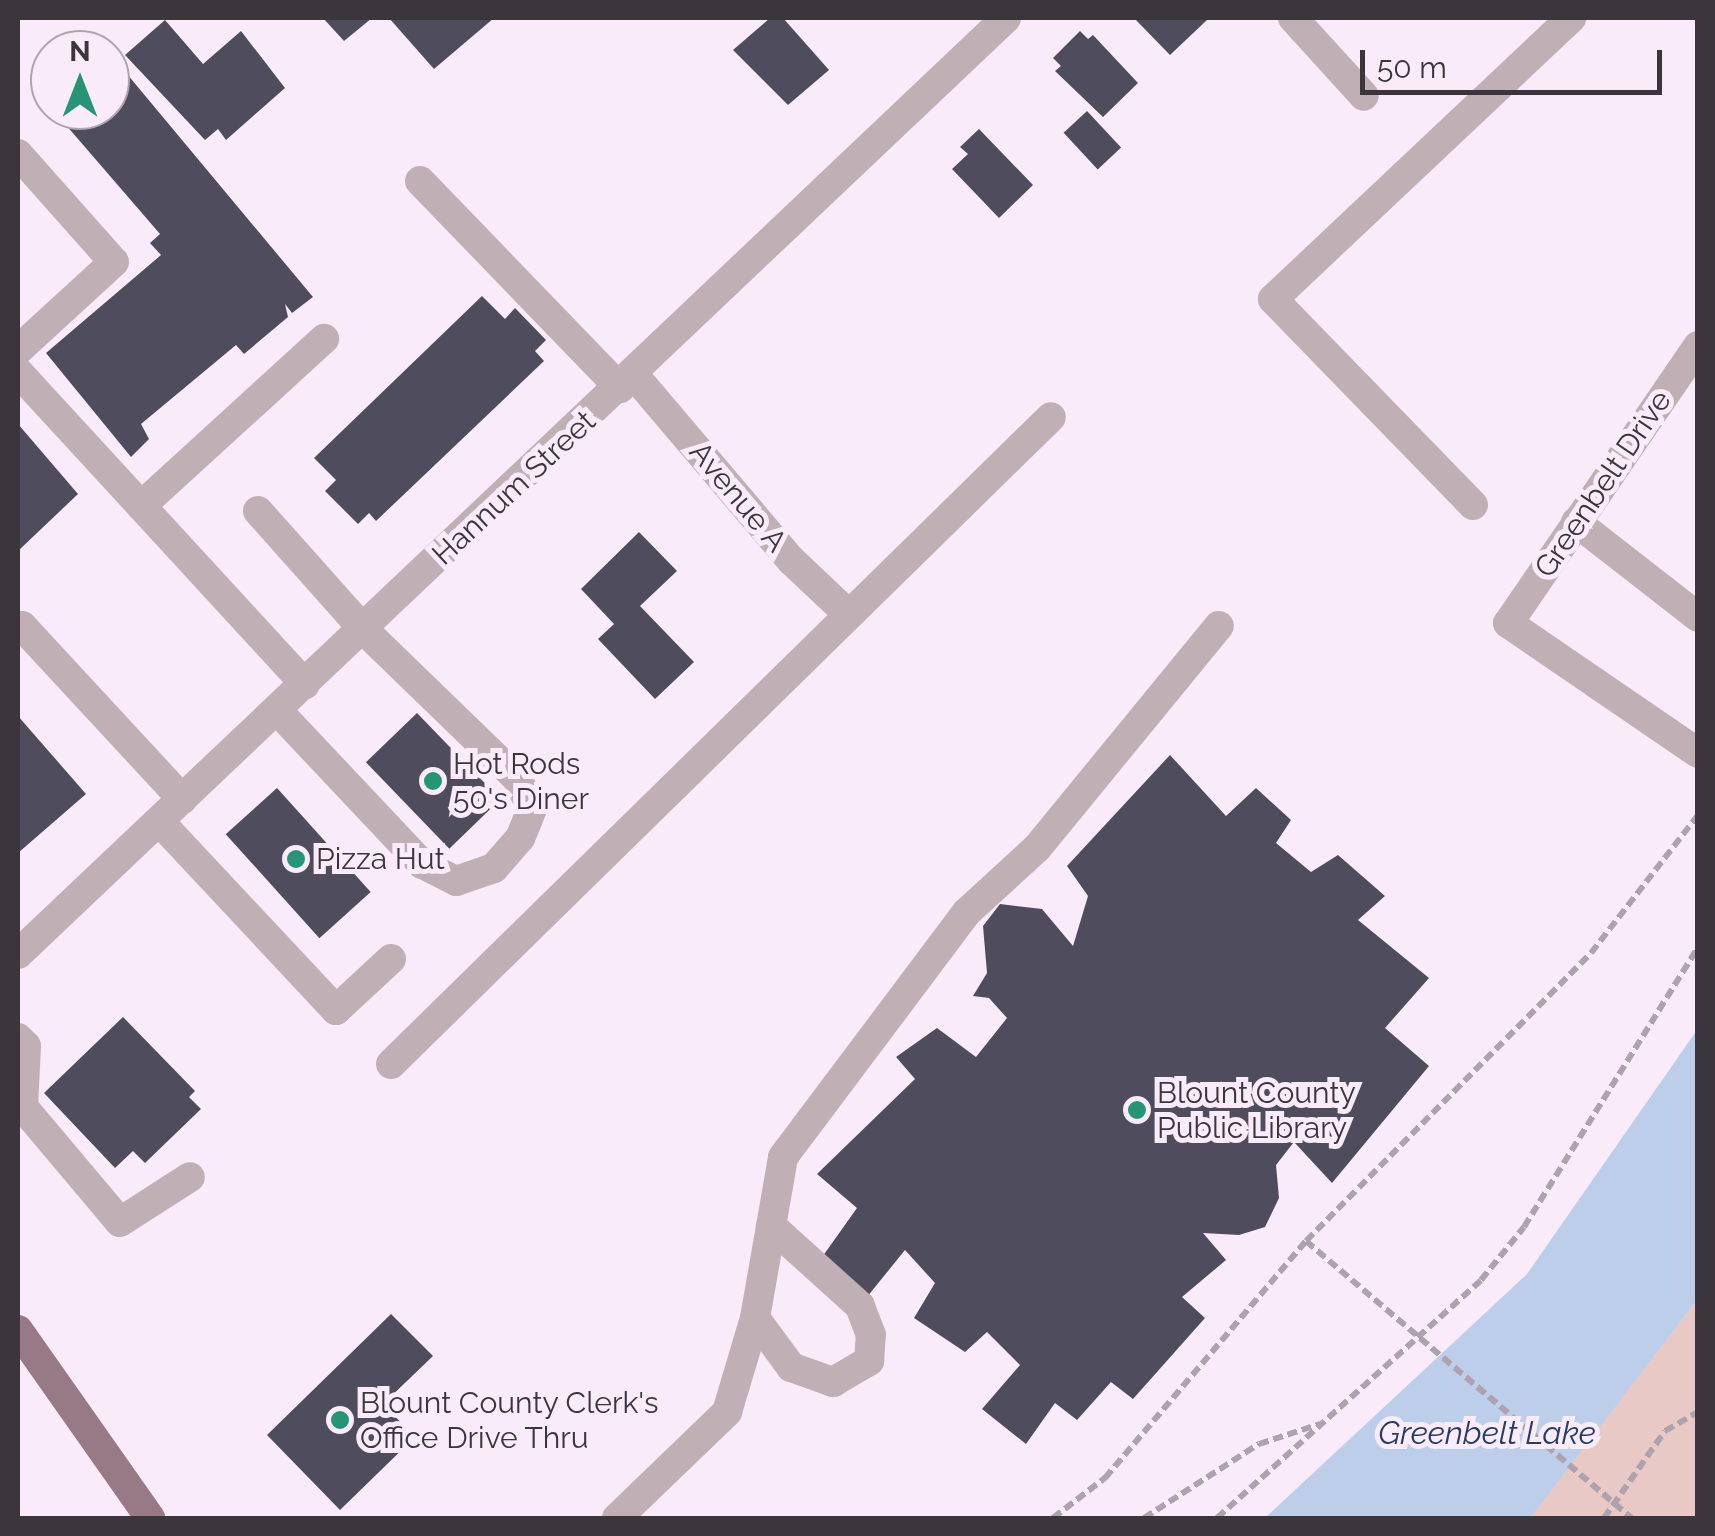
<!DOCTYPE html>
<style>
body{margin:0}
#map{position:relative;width:1715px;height:1536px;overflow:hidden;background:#faebfb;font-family:Raleway,sans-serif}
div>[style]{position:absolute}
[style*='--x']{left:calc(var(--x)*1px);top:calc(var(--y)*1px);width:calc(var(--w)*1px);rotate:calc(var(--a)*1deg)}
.green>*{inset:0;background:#e9c9c5}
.water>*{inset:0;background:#bdceeb}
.building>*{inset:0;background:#4f4d5d;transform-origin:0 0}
.path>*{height:6px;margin-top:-3px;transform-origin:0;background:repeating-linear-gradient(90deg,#ada2ae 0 10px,transparent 0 15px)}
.minor>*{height:30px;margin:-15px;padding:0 15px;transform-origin:15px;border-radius:15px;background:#c0b0b6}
.major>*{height:30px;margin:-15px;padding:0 15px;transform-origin:15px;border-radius:15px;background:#977a85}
.dots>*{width:28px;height:28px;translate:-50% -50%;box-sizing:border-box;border:5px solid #faebfb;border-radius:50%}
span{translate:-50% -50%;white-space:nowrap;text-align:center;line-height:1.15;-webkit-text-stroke:10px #faebfb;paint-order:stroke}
.street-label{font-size:30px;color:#3b363c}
.poi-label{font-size:30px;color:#3b363c}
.left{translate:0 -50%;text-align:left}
.water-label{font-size:32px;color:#263c64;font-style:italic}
.frame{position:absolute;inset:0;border:20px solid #3b363c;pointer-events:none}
.north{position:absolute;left:30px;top:30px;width:100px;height:100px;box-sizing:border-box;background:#faebfb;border:2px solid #aea3af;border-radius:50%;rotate:0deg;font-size:28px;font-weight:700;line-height:40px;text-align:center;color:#3b363c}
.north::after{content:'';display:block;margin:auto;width:35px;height:45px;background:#279575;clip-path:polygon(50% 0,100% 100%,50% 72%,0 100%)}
.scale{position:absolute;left:1360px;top:50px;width:302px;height:45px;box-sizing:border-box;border:5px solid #3b363c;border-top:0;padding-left:12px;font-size:30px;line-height:35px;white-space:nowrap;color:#3b363c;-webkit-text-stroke:8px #faebfb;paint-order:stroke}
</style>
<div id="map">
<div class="green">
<div style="clip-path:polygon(1697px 1300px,1697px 1518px,1530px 1518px,1541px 1502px)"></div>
</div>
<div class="water">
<div style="clip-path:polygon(1697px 1030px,1697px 1300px,1530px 1518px,1265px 1518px,1527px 1274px)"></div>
</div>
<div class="building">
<div style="clip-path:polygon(323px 18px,372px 18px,344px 41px)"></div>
<div style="clip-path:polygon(389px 18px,494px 18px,434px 69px)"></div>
<div style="clip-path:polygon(770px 18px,783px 18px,829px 70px,788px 105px,733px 50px)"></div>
<div style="clip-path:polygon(1134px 18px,1205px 18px,1207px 20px,1170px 55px)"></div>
<div style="clip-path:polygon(165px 20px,203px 64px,241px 31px,285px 88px,226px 140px,218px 129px,205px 140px,125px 55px)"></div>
<div style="clip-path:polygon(1080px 31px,1088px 39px,1093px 35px,1138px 83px,1103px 117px,1055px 71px,1061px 66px,1053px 58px)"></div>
<div style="clip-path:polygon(112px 56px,313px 297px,292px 313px,285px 304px,288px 317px,244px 354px,236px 345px,141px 424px,149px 439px,131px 457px,46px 353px,161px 255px,150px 243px,160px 234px,53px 110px,110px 110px)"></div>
<div style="left:1087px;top:111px;width:50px;height:32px;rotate:47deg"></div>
<div style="clip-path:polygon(979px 129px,1033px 185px,999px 218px,952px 169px,968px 154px,960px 147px)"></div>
<div style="clip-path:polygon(482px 296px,505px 319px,515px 308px,546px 340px,535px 351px,544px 361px,376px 521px,369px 513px,358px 524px,325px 491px,336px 480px,314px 458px)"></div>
<div style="clip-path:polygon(18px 424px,78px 494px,18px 551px)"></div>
<div style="clip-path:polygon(639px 532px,677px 571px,640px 606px,694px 662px,655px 699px,598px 639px,614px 624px,581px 589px)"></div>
<div style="left:417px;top:713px;width:120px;height:71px;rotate:46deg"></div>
<div style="clip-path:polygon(18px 716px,86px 794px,18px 853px)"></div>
<div style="clip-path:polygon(1170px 755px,1226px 816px,1256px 788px,1291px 820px,1276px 843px,1311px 872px,1338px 855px,1385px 896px,1358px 920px,1429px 978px,1385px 1028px,1429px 1066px,1332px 1183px,1294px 1142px,1276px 1165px,1279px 1198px,1265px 1227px,1239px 1235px,1203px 1233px,1226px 1260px,1182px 1297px,1205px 1318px,1133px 1399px,1111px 1382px,1077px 1420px,1055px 1403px,1026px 1444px,982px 1409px,1020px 1365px,987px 1332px,965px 1352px,914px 1318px,935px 1283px,905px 1250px,867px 1297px,820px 1260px,857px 1208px,817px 1174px,915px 1079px,896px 1057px,937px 1028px,976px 1057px,1007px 1018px,989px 998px,973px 996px,987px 973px,983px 926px,1000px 904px,1042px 909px,1073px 946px,1088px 896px,1067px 866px)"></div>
<div style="left:277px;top:788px;width:140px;height:69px;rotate:48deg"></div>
<div style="clip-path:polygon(123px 1017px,195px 1091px,189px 1097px,201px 1109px,145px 1163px,133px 1151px,115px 1168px,44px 1093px)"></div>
<div style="clip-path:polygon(391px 1314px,433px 1356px,383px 1404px,415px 1437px,340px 1510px,267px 1435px)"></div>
</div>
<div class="path">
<div style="--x:1306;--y:1241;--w:405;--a:-45.3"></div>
<div style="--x:1591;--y:953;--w:175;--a:-52.2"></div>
<div style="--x:1053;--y:1518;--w:66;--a:-37.6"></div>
<div style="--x:1105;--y:1478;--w:311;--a:-49.7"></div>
<div style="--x:1306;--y:1241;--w:428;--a:40.4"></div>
<div style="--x:1144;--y:1518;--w:137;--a:-32.8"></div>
<div style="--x:1259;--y:1444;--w:64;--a:-18.2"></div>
<div style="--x:1217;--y:1518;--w:355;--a:-42"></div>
<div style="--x:1481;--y:1280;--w:68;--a:-50.9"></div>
<div style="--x:1524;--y:1227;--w:329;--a:-58.1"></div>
<div style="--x:1604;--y:1518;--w:106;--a:-55"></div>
<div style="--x:1665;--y:1431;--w:38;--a:-30"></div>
</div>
<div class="minor">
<div style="--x:1293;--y:18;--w:105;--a:47.7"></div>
<div style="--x:18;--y:154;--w:144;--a:48.4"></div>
<div style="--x:114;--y:262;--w:130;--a:137.5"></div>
<div style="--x:420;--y:181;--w:288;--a:46"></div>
<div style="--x:1698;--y:346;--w:336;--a:124.4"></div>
<div style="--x:1508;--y:623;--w:230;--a:34.4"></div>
<div style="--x:18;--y:372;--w:424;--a:47.4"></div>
<div style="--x:634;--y:375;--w:244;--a:49.7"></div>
<div style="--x:792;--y:561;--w:77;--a:43.4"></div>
<div style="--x:1473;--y:505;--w:287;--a:-134.2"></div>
<div style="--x:1273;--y:299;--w:410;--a:-43.3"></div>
<div style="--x:141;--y:506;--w:248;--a:-42.4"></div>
<div style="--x:258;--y:511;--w:158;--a:48.3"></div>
<div style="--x:363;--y:629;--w:214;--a:44.1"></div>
<div style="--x:517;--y:778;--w:34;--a:64"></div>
<div style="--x:532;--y:809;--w:31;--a:112"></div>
<div style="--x:520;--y:838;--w:40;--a:131"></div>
<div style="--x:494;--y:868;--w:40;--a:161.1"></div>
<div style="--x:456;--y:881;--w:38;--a:-153"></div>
<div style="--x:422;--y:864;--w:212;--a:-133.3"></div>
<div style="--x:1576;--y:522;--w:155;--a:37.9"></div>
<div style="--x:18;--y:629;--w:5;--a:-37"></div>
<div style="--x:22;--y:626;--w:236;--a:47.2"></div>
<div style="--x:159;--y:821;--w:259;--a:46.9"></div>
<div style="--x:336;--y:1010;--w:75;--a:-42.8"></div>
<div style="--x:18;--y:954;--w:1361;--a:-43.45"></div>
<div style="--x:18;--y:1038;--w:11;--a:45"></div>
<div style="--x:26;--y:1046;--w:61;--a:92.8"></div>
<div style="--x:23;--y:1107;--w:150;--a:49.9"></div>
<div style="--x:120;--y:1222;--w:83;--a:-32.7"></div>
<div style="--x:391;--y:1064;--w:924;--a:-44.43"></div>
<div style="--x:755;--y:1318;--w:61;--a:53.7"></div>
<div style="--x:791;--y:1367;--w:45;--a:19.7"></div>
<div style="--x:833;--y:1382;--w:42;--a:-30.3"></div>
<div style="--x:869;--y:1361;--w:26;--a:-86"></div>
<div style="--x:871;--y:1335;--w:31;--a:-111"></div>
<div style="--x:860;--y:1306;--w:120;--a:-138"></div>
<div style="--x:617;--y:1518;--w:153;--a:-43.9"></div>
<div style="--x:727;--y:1412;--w:98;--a:-73.4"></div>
<div style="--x:755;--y:1318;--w:163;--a:-80.1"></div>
<div style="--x:783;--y:1157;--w:305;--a:-53.1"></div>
<div style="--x:966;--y:913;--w:96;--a:-42.5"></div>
<div style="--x:1037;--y:848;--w:287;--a:-50.7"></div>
</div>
<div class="major">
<div style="--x:18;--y:1330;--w:230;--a:54.9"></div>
</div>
<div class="dots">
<div style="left:433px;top:781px;background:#279575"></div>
<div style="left:296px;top:859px;background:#279575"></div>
<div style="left:1137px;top:1110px;background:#279575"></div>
<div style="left:340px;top:1420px;background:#279575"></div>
</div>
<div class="street-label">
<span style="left:1603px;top:484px;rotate:-56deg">Greenbelt Drive</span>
<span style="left:514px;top:488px;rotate:-43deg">Hannum Street</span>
<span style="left:738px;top:497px;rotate:50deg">Avenue A</span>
</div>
<div class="poi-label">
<span class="left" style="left:453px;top:781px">Hot Rods<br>50's Diner</span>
<span class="left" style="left:316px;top:859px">Pizza Hut</span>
<span class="left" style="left:1157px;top:1110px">Blount County<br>Public Library</span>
<span class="left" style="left:360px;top:1420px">Blount County Clerk's<br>Office Drive Thru</span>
</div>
<div class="water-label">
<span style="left:1487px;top:1433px">Greenbelt Lake</span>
</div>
<div class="frame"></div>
<div class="north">N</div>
<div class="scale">50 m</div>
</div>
